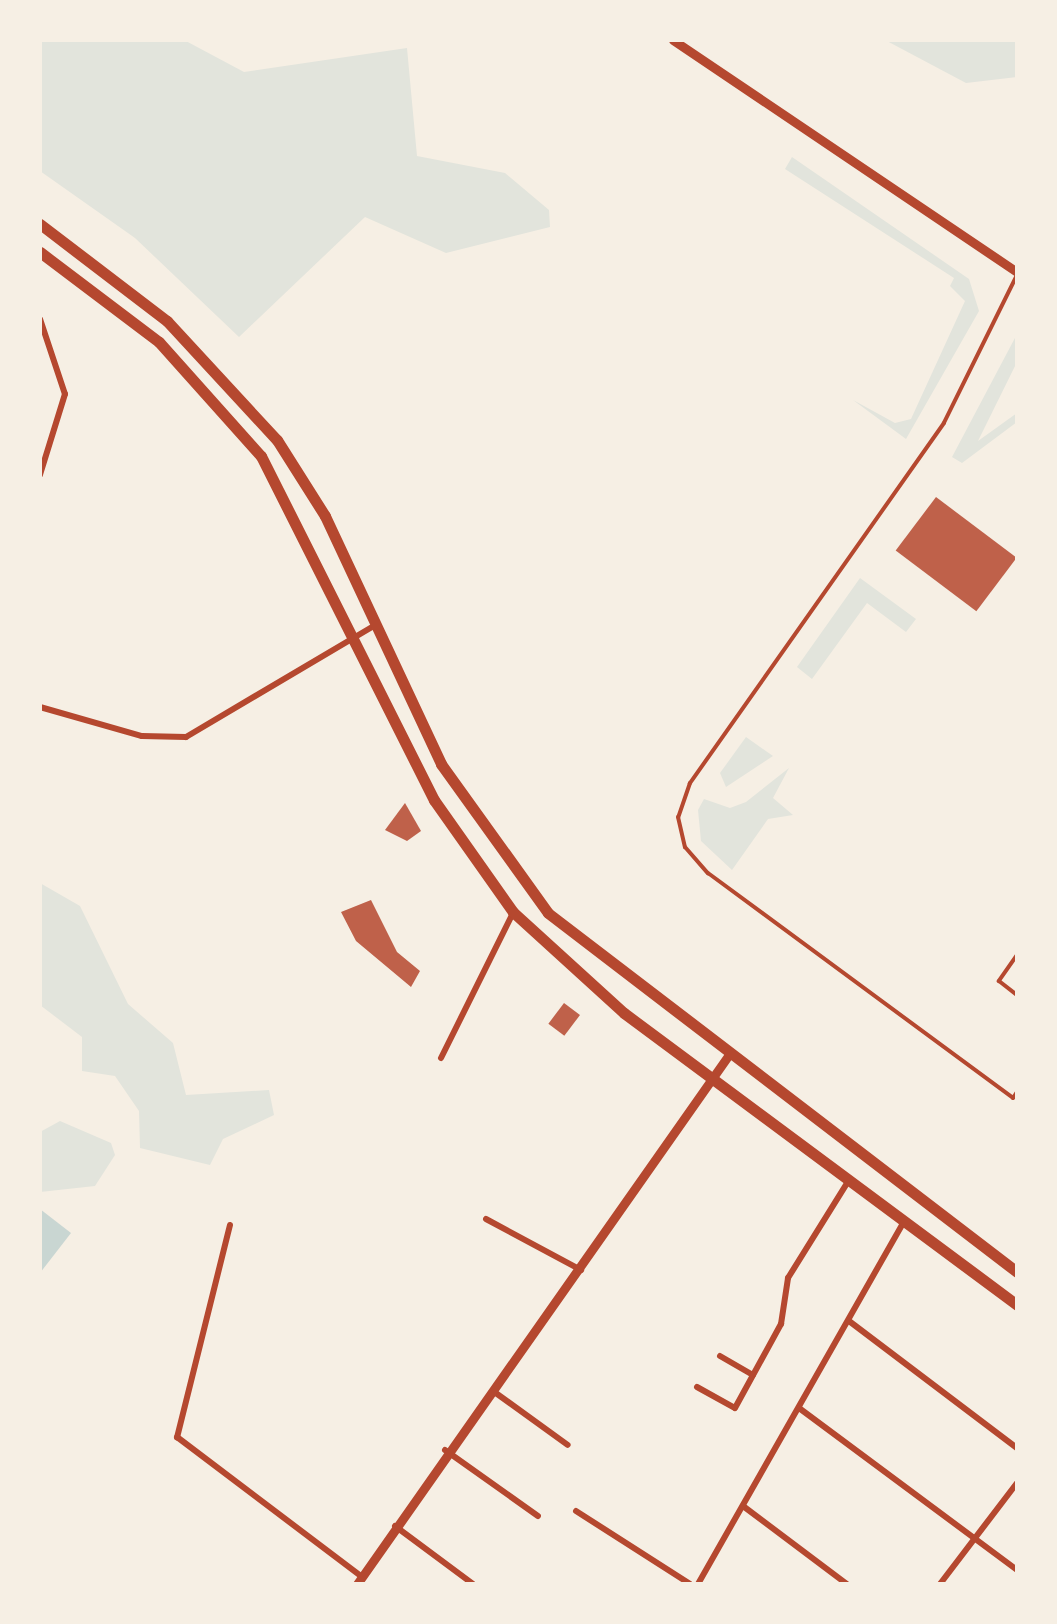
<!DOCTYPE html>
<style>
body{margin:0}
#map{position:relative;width:1057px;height:1624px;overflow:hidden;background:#f6efe4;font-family:Commissioner,sans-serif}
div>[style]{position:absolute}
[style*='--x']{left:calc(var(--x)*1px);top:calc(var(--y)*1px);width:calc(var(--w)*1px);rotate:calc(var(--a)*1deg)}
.green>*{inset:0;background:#e2e4dc}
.water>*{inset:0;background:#c9d6d2}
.building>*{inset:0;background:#bf614a;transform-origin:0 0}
.service>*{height:4px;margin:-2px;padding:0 2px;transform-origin:2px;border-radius:2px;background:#b5482f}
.minor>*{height:6px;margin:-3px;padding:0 3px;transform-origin:3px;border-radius:3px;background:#b5482f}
.tertiary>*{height:9px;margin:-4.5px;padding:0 4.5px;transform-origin:4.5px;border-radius:4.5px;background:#b5482f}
.primary>*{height:11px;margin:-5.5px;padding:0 5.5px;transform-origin:5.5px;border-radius:5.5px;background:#b5482f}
span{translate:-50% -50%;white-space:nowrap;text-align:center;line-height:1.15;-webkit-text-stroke:9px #f6efe4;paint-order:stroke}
.frame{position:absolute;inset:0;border:42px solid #f6efe4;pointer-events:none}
</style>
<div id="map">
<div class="green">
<div style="clip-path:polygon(40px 40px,184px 40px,244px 72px,407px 48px,417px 156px,505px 173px,549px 210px,550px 227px,446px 253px,365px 217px,239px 337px,135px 238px,40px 171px)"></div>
<div style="clip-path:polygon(885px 40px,1017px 40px,1017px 77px,966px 83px)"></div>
<div style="clip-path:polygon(792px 157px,969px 279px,979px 311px,906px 439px,853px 400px,895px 423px,911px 419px,965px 301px,950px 286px,954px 278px,785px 169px)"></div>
<div style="clip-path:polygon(1016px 336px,1017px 362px,978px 441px,1017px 413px,1017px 422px,962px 463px,952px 457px)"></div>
<div style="clip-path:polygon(860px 578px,916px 619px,906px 632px,867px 603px,812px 679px,797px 667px)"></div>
<div style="clip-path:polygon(746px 737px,773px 756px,726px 787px,720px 773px)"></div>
<div style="clip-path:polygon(789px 768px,773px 798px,793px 815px,768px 819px,732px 870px,701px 841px,698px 810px,704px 799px,730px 808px,746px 802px)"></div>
<div style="clip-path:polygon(40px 883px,80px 906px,128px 1004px,173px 1043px,186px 1095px,269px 1090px,274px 1115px,223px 1139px,210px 1165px,140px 1148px,139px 1111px,115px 1076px,82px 1071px,82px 1037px,40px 1005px)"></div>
<div style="clip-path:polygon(60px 1121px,111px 1143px,115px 1155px,95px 1186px,40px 1192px,40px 1132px)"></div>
</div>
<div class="water">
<div style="clip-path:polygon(40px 1209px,71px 1233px,40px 1273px)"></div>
</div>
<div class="building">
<div style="left:936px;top:497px;width:101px;height:67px;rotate:37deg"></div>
<div style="clip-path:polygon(405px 803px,421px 831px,407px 841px,385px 830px)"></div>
<div style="clip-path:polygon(371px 900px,397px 952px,420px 971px,411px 987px,356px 941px,341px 912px)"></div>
<div style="left:564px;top:1003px;width:20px;height:26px;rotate:37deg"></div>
</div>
<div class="service">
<div style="--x:1017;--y:275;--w:165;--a:116.3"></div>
<div style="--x:944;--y:423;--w:441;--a:125.2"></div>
<div style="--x:690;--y:783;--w:36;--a:109"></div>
<div style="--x:678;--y:817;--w:31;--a:77"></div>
<div style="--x:685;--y:847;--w:35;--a:49"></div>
<div style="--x:708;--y:873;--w:379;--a:36.4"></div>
<div style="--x:1013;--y:1098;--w:7;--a:-56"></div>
<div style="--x:1017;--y:955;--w:32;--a:125"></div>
<div style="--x:999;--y:981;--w:23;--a:38"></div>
</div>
<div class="minor">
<div style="--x:40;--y:319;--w:79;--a:71.6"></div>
<div style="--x:65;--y:394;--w:85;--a:107.2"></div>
<div style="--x:40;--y:707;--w:106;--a:15.9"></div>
<div style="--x:142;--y:736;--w:44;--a:1.3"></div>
<div style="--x:186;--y:737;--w:222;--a:-30.6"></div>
<div style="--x:441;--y:1058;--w:162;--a:-63.6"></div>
<div style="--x:486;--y:1219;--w:108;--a:28.2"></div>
<div style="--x:230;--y:1225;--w:219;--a:104"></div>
<div style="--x:177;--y:1437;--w:232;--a:37.1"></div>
<div style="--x:849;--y:1321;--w:211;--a:37.1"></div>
<div style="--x:720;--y:1356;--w:38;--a:30"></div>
<div style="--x:697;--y:1387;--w:43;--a:28.9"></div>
<div style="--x:735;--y:1408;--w:96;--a:-61.3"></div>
<div style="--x:781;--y:1324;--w:47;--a:-81.3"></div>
<div style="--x:788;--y:1278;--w:115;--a:-58.1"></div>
<div style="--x:493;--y:1391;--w:92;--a:35.8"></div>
<div style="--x:799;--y:1408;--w:272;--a:36.6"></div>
<div style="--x:445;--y:1450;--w:114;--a:35.4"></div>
<div style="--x:743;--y:1506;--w:130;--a:36.9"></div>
<div style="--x:576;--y:1511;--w:135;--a:32.6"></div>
<div style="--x:395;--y:1526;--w:97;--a:36.6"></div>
<div style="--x:698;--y:1584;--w:417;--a:-60.4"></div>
<div style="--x:940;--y:1584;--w:127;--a:-52.7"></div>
</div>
<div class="tertiary">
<div style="--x:673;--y:40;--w:415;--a:34"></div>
<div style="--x:357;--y:1584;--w:645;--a:-54.91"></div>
</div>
<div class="primary">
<div style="--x:40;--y:224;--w:160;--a:37.4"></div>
<div style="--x:167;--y:321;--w:162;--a:47.3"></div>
<div style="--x:277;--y:440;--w:90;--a:57.7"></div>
<div style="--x:325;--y:516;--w:274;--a:64.9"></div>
<div style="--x:441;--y:764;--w:183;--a:54.3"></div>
<div style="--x:548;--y:913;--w:591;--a:37.43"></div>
<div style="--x:40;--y:252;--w:149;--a:37.1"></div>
<div style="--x:159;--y:342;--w:153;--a:48.2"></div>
<div style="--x:261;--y:456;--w:385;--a:63.3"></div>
<div style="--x:434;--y:800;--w:137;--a:54.8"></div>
<div style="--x:513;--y:912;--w:150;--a:42.3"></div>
<div style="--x:624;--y:1013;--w:490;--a:36.6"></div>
</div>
<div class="frame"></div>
</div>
